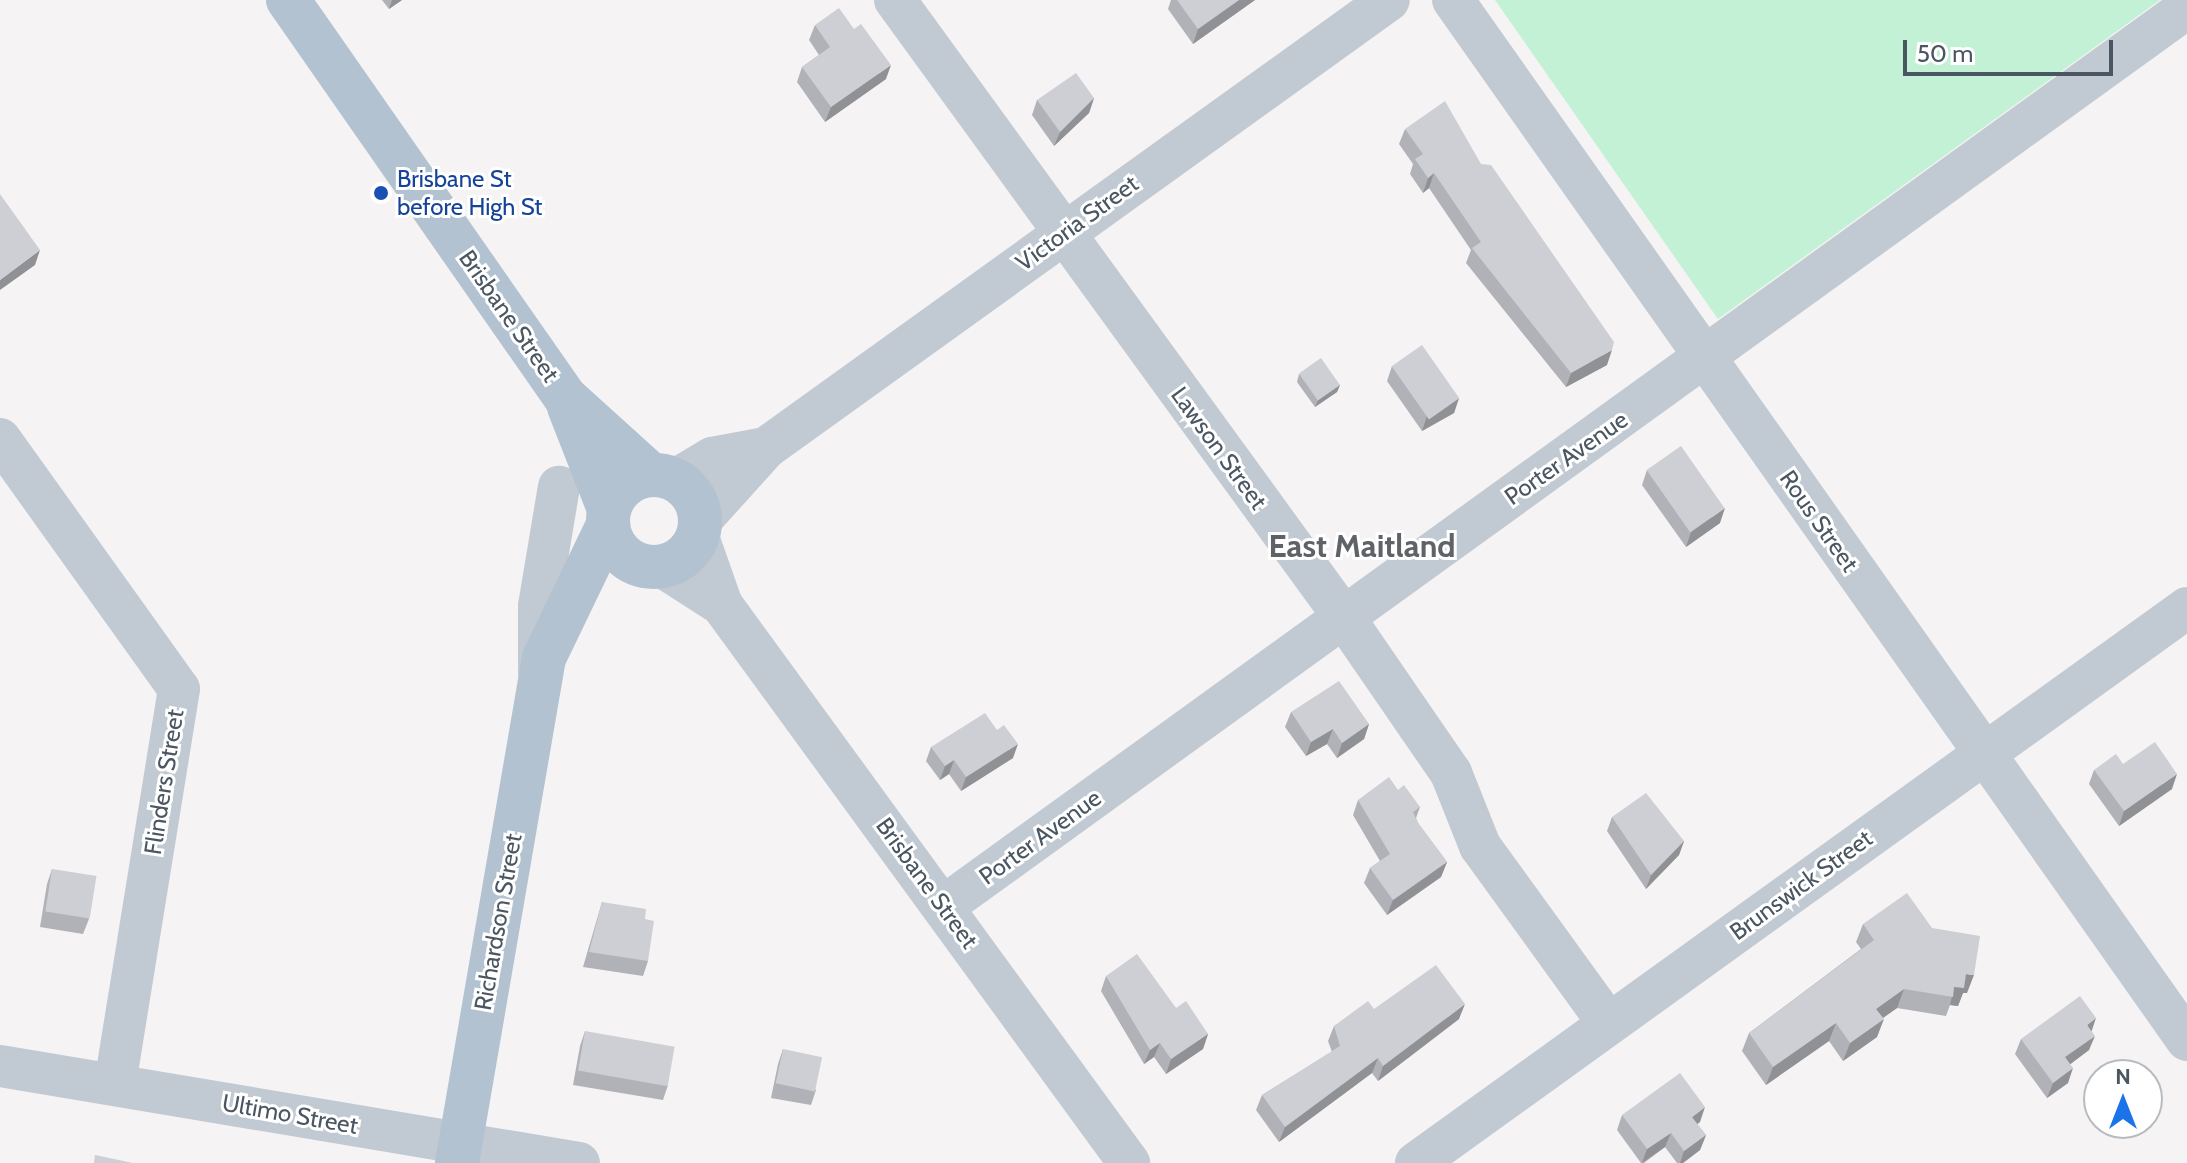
<!DOCTYPE html>
<style>
body{margin:0}
#map{position:relative;width:2187px;height:1163px;overflow:hidden;background:#f5f3f3;font-family:Cabin,sans-serif}
div>[style]{position:absolute}
[style*='--x']{left:calc(var(--x)*1px);top:calc(var(--y)*1px);width:calc(var(--w)*1px);rotate:calc(var(--a)*1deg)}
.green>*{inset:0;background:#c3f1d5}
.minor>*{height:42px;margin:-21px;padding:0 21px;transform-origin:21px;border-radius:21px;background:#c1cad2}
.major>*{height:44px;margin:-22px;padding:0 22px;transform-origin:22px;border-radius:22px;background:#b3c2d1}
.major>.ring{margin:-22px;padding:0;box-sizing:content-box;background:none;border:44px solid #b3c2d1;border-radius:50%}
.wall>*{inset:0;background:#b0b2b7}
.shaded-wall>*{inset:0;background:#909195}
.building>*{inset:0;background:#cdcfd5;transform-origin:0 0}
.dots>*{width:22px;height:22px;translate:-50% -50%;box-sizing:border-box;border:4px solid #fff;border-radius:50%}
span{translate:-50% -50%;white-space:nowrap;text-align:center;line-height:1.15;-webkit-text-stroke:6px #fff;paint-order:stroke}
.transit-label{font-size:24px;color:#164399}
.left{translate:0 -50%;text-align:left}
.street-label{font-size:24px;color:#4a5661}
.district-label{font-size:32px;color:#5f6368;font-weight:700}
.north{position:absolute;left:2083px;top:1059px;width:80px;height:80px;box-sizing:border-box;background:#fff;border:2px solid #b7bbc0;border-radius:50%;rotate:0deg;font-size:22px;font-weight:700;line-height:32px;text-align:center;color:#4a5661}
.north::after{content:'';display:block;margin:auto;width:28px;height:36px;background:#1a73e8;clip-path:polygon(50% 0,100% 100%,50% 72%,0 100%)}
.scale{position:absolute;left:1903px;top:40px;width:210px;height:36px;box-sizing:border-box;border:4px solid #4a5661;border-top:0;padding-left:10px;font-size:24px;line-height:28px;white-space:nowrap;color:#4a5661;-webkit-text-stroke:6px #fff;paint-order:stroke}
</style>
<div id="map">
<div class="green">
<div style="clip-path:polygon(1495px 0,2160px 0,1718px 319px)"></div>
</div>
<div class="minor">
<div style="--x:895;--y:0;--w:762;--a:53.97"></div>
<div style="--x:1343;--y:616;--w:191;--a:55.5"></div>
<div style="--x:1451;--y:773;--w:79;--a:68.3"></div>
<div style="--x:1480;--y:846;--w:218;--a:54.1"></div>
<div style="--x:1453;--y:0;--w:1273;--a:54.79"></div>
<div style="--x:0;--y:439;--w:307;--a:54.4"></div>
<div style="--x:179;--y:689;--w:401;--a:99.2"></div>
<div style="--x:675;--y:480;--w:43;--a:-30.7"></div>
<div style="--x:712;--y:458;--w:55;--a:-10.5"></div>
<div style="--x:701;--y:520;--w:97;--a:-47.9"></div>
<div style="--x:766;--y:448;--w:767;--a:-35.72"></div>
<div style="--x:698;--y:537;--w:72;--a:70.6"></div>
<div style="--x:722;--y:605;--w:691;--a:53.89"></div>
<div style="--x:663;--y:567;--w:70;--a:32.8"></div>
<div style="--x:539;--y:673;--w:67;--a:-90"></div>
<div style="--x:539;--y:606;--w:121;--a:-80.5"></div>
<div style="--x:944;--y:906;--w:1533;--a:-35.85"></div>
<div style="--x:0;--y:1066;--w:587;--a:9.51"></div>
<div style="--x:1416;--y:1163;--w:950;--a:-35.75"></div>
</div>
<div class="major">
<div style="--x:288;--y:0;--w:484;--a:55.1"></div>
<div style="--x:565;--y:397;--w:116;--a:42.2"></div>
<div style="--x:569;--y:407;--w:110;--a:68.6"></div>
<div class="ring" style="left:608px;top:475px;width:48px;height:48px"></div>
<div style="--x:457;--y:1163;--w:512;--a:-80.23"></div>
<div style="--x:544;--y:658;--w:148;--a:-64.3"></div>
</div>
<div class="wall">
<div style="clip-path:polygon(382px 0,402px 0,389px 9px)"></div>
<div style="clip-path:polygon(1171px 0,1255px 0,1193px 44px,1168px 9px)"></div>
<div style="clip-path:polygon(815px 25px,886px 79px,825px 122px,797px 82px,802px 67px,819px 55px,809px 40px)"></div>
<div style="clip-path:polygon(1094px 98px,1089px 113px,1054px 146px,1032px 115px,1037px 100px)"></div>
<div style="clip-path:polygon(1405px 129px,1481px 164px,1607px 365px,1566px 387px,1466px 263px,1471px 250px,1429px 188px,1423px 193px,1410px 174px,1413px 164px,1399px 144px)"></div>
<div style="clip-path:polygon(1392px 366px,1459px 398px,1454px 413px,1422px 431px,1387px 381px)"></div>
<div style="clip-path:polygon(1299px 374px,1340px 385px,1337px 392px,1315px 407px,1297px 382px)"></div>
<div style="clip-path:polygon(1647px 470px,1720px 523px,1686px 547px,1642px 485px)"></div>
<div style="clip-path:polygon(1291px 712px,1369px 724px,1364px 739px,1337px 758px,1327px 744px,1306px 756px,1285px 727px)"></div>
<div style="clip-path:polygon(997px 730px,1013px 758px,961px 791px,949px 774px,940px 780px,926px 761px,931px 747px)"></div>
<div style="clip-path:polygon(2123px 764px,2172px 789px,2119px 826px,2089px 784px,2094px 770px)"></div>
<div style="clip-path:polygon(1398px 790px,1420px 807px,1416px 818px,1418px 823px,1447px 862px,1441px 877px,1387px 915px,1364px 883px,1370px 868px,1380px 861px,1353px 815px,1358px 800px)"></div>
<div style="clip-path:polygon(1612px 817px,1684px 841px,1679px 855px,1646px 889px,1607px 831px)"></div>
<div style="clip-path:polygon(52px 869px,89px 919px,83px 934px,40px 927px,47px 884px)"></div>
<div style="clip-path:polygon(602px 902px,645px 919px,648px 961px,643px 976px,583px 967px)"></div>
<div style="clip-path:polygon(1863px 924px,1967px 993px,1963px 993px,1958px 1006px,1950px 1005px,1946px 1016px,1897px 1008px,1883px 1018px,1877px 1037px,1843px 1061px,1829px 1041px,1766px 1085px,1742px 1051px,1749px 1033px,1861px 949px,1856px 942px)"></div>
<div style="clip-path:polygon(1106px 976px,1176px 1008px,1208px 1034px,1203px 1049px,1166px 1074px,1154px 1057px,1144px 1064px,1101px 991px)"></div>
<div style="clip-path:polygon(1374px 1009px,1459px 1019px,1378px 1081px,1372px 1073px,1279px 1142px,1256px 1110px,1262px 1095px,1332px 1052px,1328px 1041px,1334px 1026px)"></div>
<div style="clip-path:polygon(585px 1031px,668px 1085px,663px 1100px,573px 1085px,580px 1046px)"></div>
<div style="clip-path:polygon(2091px 1031px,2089px 1050px,2070px 1064px,2068px 1083px,2047px 1098px,2015px 1054px,2021px 1039px)"></div>
<div style="clip-path:polygon(783px 1049px,816px 1090px,811px 1105px,771px 1098px,778px 1064px)"></div>
<div style="clip-path:polygon(1622px 1115px,1700px 1122px,1697px 1124px,1706px 1135px,1700px 1150px,1683px 1163px,1677px 1163px,1665px 1147px,1644px 1163px,1641px 1163px,1617px 1130px)"></div>
</div>
<div class="shaded-wall">
<div style="clip-path:polygon(392px 0,402px 0,389px 9px)"></div>
<div style="clip-path:polygon(1239px 0,1255px 0,1193px 44px,1198px 29px)"></div>
<div style="clip-path:polygon(891px 65px,886px 79px,825px 122px,831px 107px)"></div>
<div style="clip-path:polygon(1094px 98px,1089px 113px,1054px 146px,1060px 132px)"></div>
<div style="clip-path:polygon(1434px 173px,1429px 188px,1423px 193px,1428px 178px)"></div>
<div style="clip-path:polygon(40px 250px,35px 265px,0 290px,0 280px)"></div>
<div style="clip-path:polygon(1612px 350px,1607px 365px,1566px 387px,1571px 373px)"></div>
<div style="clip-path:polygon(1340px 385px,1337px 392px,1315px 407px,1318px 400px)"></div>
<div style="clip-path:polygon(1459px 398px,1454px 413px,1422px 431px,1427px 416px)"></div>
<div style="clip-path:polygon(1725px 508px,1720px 523px,1686px 547px,1691px 532px)"></div>
<div style="clip-path:polygon(1369px 724px,1364px 739px,1337px 758px,1342px 743px)"></div>
<div style="clip-path:polygon(1333px 729px,1327px 744px,1306px 756px,1311px 742px)"></div>
<div style="clip-path:polygon(1018px 744px,1013px 758px,961px 791px,966px 777px)"></div>
<div style="clip-path:polygon(954px 760px,949px 774px,940px 780px,945px 766px)"></div>
<div style="clip-path:polygon(2177px 774px,2172px 789px,2119px 826px,2124px 811px)"></div>
<div style="clip-path:polygon(1684px 841px,1679px 855px,1646px 889px,1651px 875px)"></div>
<div style="clip-path:polygon(1447px 862px,1441px 877px,1387px 915px,1393px 900px)"></div>
<div style="clip-path:polygon(1966px 974px,1974px 975px,1967px 993px,1963px 993px,1958px 1006px,1950px 1005px,1954px 987px)"></div>
<div style="clip-path:polygon(1904px 989px,1897px 1008px,1870px 1027px,1876px 1009px)"></div>
<div style="clip-path:polygon(1465px 1004px,1459px 1019px,1378px 1081px,1383px 1066px)"></div>
<div style="clip-path:polygon(2096px 1018px,2091px 1033px,2087px 1025px)"></div>
<div style="clip-path:polygon(1884px 1019px,1877px 1037px,1843px 1061px,1850px 1043px)"></div>
<div style="clip-path:polygon(1836px 1023px,1829px 1041px,1766px 1085px,1773px 1067px)"></div>
<div style="clip-path:polygon(1208px 1034px,1203px 1049px,1166px 1074px,1171px 1059px)"></div>
<div style="clip-path:polygon(2095px 1036px,2089px 1050px,2060px 1072px,2065px 1057px)"></div>
<div style="clip-path:polygon(1160px 1043px,1154px 1057px,1144px 1064px,1150px 1050px)"></div>
<div style="clip-path:polygon(1378px 1058px,1372px 1073px,1279px 1142px,1285px 1127px)"></div>
<div style="clip-path:polygon(2073px 1068px,2068px 1083px,2047px 1098px,2053px 1083px)"></div>
<div style="clip-path:polygon(1705px 1107px,1700px 1122px,1687px 1132px,1692px 1117px)"></div>
<div style="clip-path:polygon(1671px 1133px,1665px 1147px,1642px 1163px,1647px 1149px)"></div>
<div style="clip-path:polygon(1706px 1135px,1700px 1150px,1683px 1163px,1680px 1163px,1684px 1151px)"></div>
</div>
<div class="building">
<div style="clip-path:polygon(1177px 0,1239px 0,1198px 29px)"></div>
<div style="clip-path:polygon(839px 8px,854px 29px,861px 24px,891px 65px,831px 107px,802px 67px,830px 47px,815px 25px)"></div>
<div style="clip-path:polygon(1076px 73px,1094px 98px,1060px 132px,1037px 100px)"></div>
<div style="clip-path:polygon(1445px 101px,1481px 164px,1491px 165px,1614px 342px,1612px 350px,1571px 373px,1472px 248px,1481px 242px,1434px 173px,1428px 178px,1415px 159px,1423px 154px,1405px 129px)"></div>
<div style="clip-path:polygon(0 194px,40px 250px,0 280px)"></div>
<div style="left:1422px;top:345px;width:65px;height:37px;rotate:55deg"></div>
<div style="left:1321px;top:358px;width:33px;height:27px;rotate:55deg"></div>
<div style="left:1681px;top:446px;width:76px;height:42px;rotate:55deg"></div>
<div style="clip-path:polygon(1339px 681px,1369px 724px,1342px 743px,1333px 729px,1311px 742px,1291px 712px)"></div>
<div style="clip-path:polygon(985px 713px,997px 730px,1004px 725px,1018px 744px,966px 777px,954px 760px,945px 766px,931px 747px)"></div>
<div style="clip-path:polygon(2155px 742px,2177px 774px,2124px 811px,2094px 770px,2116px 754px,2123px 764px)"></div>
<div style="clip-path:polygon(1389px 777px,1398px 790px,1404px 785px,1420px 807px,1413px 812px,1418px 823px,1447px 862px,1393px 900px,1370px 868px,1390px 854px,1358px 800px)"></div>
<div style="clip-path:polygon(1646px 793px,1684px 841px,1651px 875px,1612px 817px)"></div>
<div style="left:52px;top:869px;width:45px;height:43px;rotate:9deg"></div>
<div style="clip-path:polygon(1907px 893px,1932px 928px,1980px 936px,1974px 975px,1966px 974px,1964px 988px,1954px 987px,1953px 997px,1904px 989px,1876px 1009px,1884px 1019px,1850px 1043px,1836px 1023px,1773px 1067px,1749px 1033px,1874px 940px,1863px 924px)"></div>
<div style="clip-path:polygon(602px 902px,646px 909px,645px 919px,654px 921px,648px 961px,589px 952px)"></div>
<div style="clip-path:polygon(1137px 954px,1176px 1008px,1186px 1001px,1208px 1034px,1171px 1059px,1160px 1043px,1150px 1050px,1106px 976px)"></div>
<div style="clip-path:polygon(1436px 965px,1465px 1004px,1383px 1066px,1378px 1058px,1285px 1127px,1262px 1095px,1340px 1046px,1334px 1026px,1368px 1001px,1374px 1009px)"></div>
<div style="clip-path:polygon(2080px 996px,2096px 1018px,2087px 1025px,2095px 1036px,2065px 1057px,2073px 1068px,2053px 1083px,2021px 1039px)"></div>
<div style="left:585px;top:1031px;width:91px;height:40px;rotate:10deg"></div>
<div style="left:783px;top:1049px;width:40px;height:35px;rotate:12deg"></div>
<div style="clip-path:polygon(1680px 1073px,1705px 1107px,1692px 1117px,1706px 1135px,1684px 1151px,1671px 1133px,1647px 1149px,1622px 1115px)"></div>
<div style="clip-path:polygon(95px 1155px,133px 1163px,94px 1163px)"></div>
</div>
<div class="dots">
<div style="left:381px;top:193px;background:#1a4fb4"></div>
</div>
<div class="transit-label">
<span class="left" style="left:397px;top:193px">Brisbane St<br>before High St</span>
</div>
<div class="street-label">
<span style="left:1077px;top:223px;rotate:-36deg">Victoria Street</span>
<span style="left:509px;top:316px;rotate:55deg">Brisbane Street</span>
<span style="left:1219px;top:448px;rotate:54deg">Lawson Street</span>
<span style="left:1566px;top:458px;rotate:-35deg">Porter Avenue</span>
<span style="left:1819px;top:521px;rotate:55deg">Rous Street</span>
<span style="left:164px;top:782px;rotate:-81deg">Flinders Street</span>
<span style="left:1040px;top:837px;rotate:-36deg">Porter Avenue</span>
<span style="left:927px;top:883px;rotate:54deg">Brisbane Street</span>
<span style="left:1801px;top:885px;rotate:-36deg">Brunswick Street</span>
<span style="left:498px;top:922px;rotate:-80deg">Richardson Street</span>
<span style="left:290px;top:1114px;rotate:10deg">Ultimo Street</span>
</div>
<div class="district-label">
<span style="left:1362px;top:546px">East Maitland</span>
</div>
<div class="north">N</div>
<div class="scale">50 m</div>
</div>
